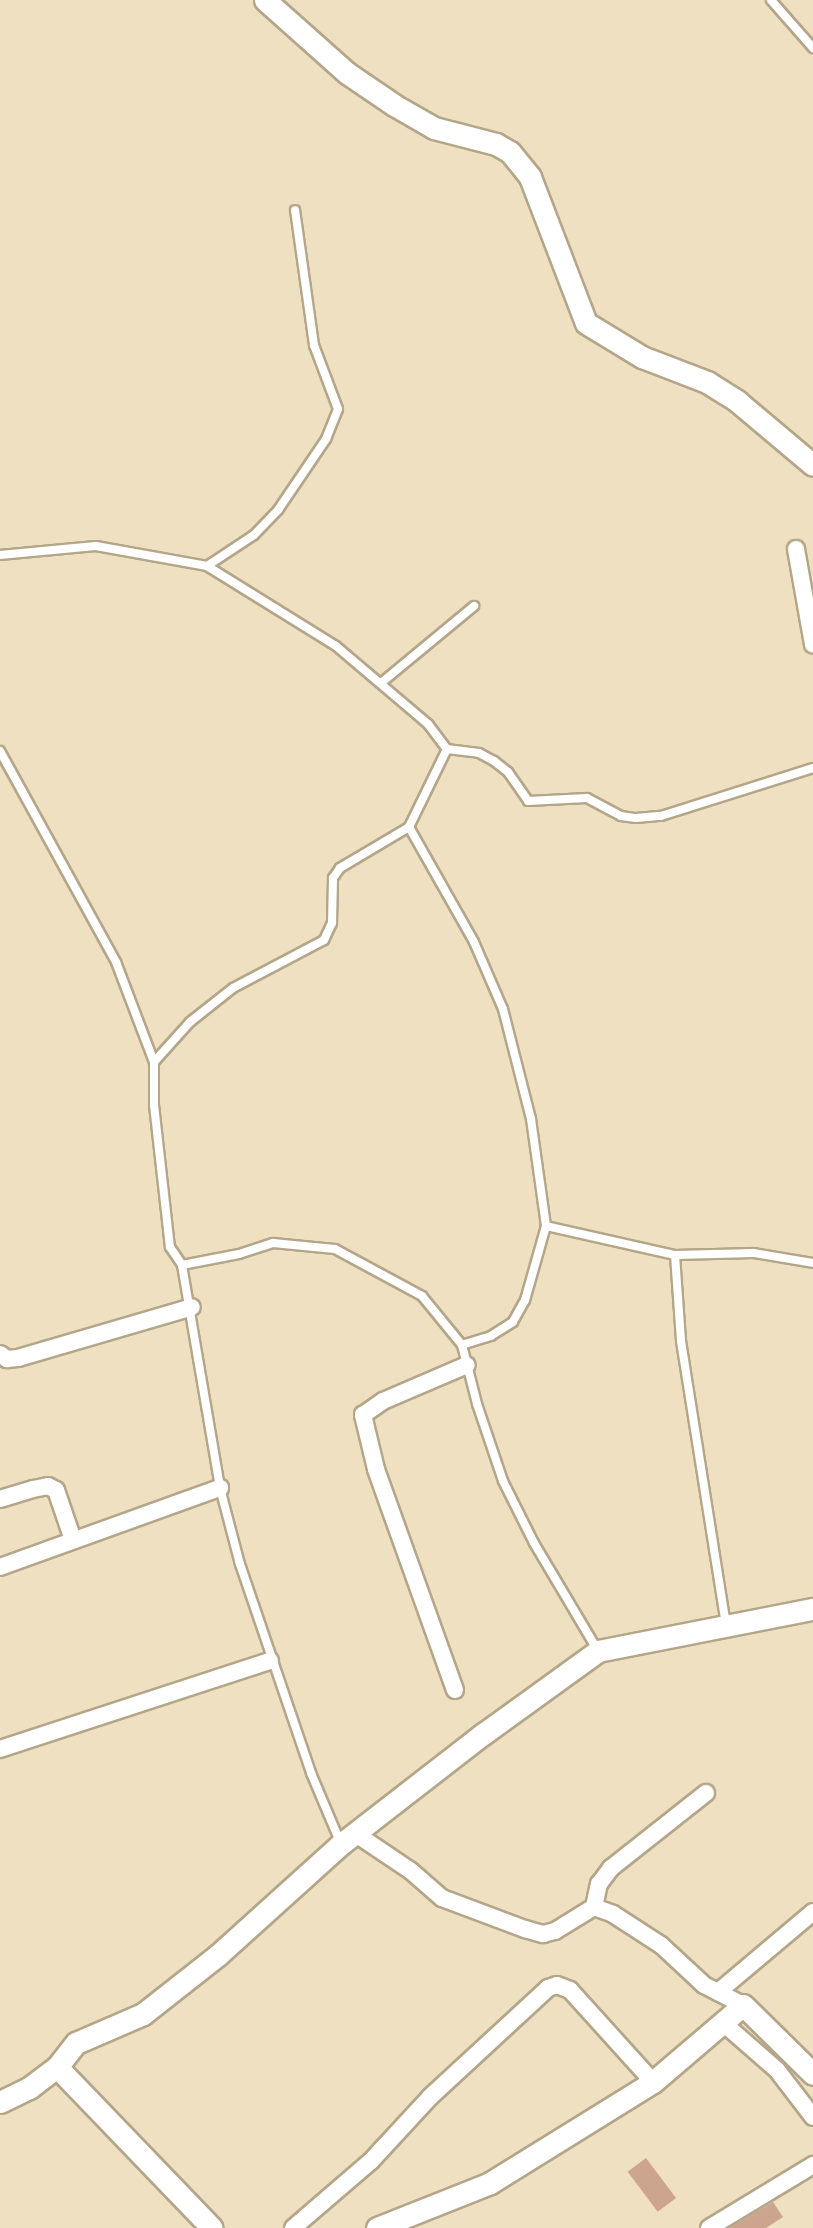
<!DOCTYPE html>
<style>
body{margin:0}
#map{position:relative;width:813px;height:2228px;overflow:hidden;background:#efe0c2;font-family:Bitter,serif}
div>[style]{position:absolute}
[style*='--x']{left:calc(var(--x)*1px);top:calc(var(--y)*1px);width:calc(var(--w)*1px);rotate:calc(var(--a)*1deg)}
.building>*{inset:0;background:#cda58f;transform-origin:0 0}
.roads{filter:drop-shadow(2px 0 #b4a689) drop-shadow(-2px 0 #b4a689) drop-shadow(0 2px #b4a689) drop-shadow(0 -2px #b4a689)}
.service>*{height:8px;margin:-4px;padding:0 4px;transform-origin:4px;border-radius:4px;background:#fff}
.minor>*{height:16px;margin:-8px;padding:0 8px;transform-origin:8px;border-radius:8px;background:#fff}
.tertiary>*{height:21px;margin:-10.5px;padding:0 10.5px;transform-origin:10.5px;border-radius:10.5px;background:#fff}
span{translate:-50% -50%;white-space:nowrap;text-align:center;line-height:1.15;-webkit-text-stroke:5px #fdeecf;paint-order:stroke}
</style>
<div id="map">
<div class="building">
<div style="left:646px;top:2158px;width:50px;height:23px;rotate:53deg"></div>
<div style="clip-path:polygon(773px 2202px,783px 2217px,766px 2228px,729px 2228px)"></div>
</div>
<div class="roads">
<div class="service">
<div style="--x:771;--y:0;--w:64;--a:48.8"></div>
<div style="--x:0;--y:555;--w:96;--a:-5.4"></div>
<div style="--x:96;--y:546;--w:113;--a:10.2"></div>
<div style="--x:207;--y:566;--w:152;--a:31.8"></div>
<div style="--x:336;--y:646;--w:121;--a:40.3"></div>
<div style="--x:428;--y:724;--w:31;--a:53"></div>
<div style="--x:447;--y:749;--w:87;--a:116"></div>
<div style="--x:409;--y:827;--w:132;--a:60.5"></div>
<div style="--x:474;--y:942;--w:73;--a:66.6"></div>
<div style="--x:503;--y:1009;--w:114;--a:75.7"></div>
<div style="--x:531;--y:1119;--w:108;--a:82"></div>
<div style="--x:546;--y:1226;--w:77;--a:105.8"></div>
<div style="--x:525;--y:1300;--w:25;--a:119"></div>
<div style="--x:513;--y:1322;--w:26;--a:148"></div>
<div style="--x:491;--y:1336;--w:30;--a:163"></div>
<div style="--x:207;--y:566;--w:56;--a:-33.4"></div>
<div style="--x:254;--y:535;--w:35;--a:-46"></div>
<div style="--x:278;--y:510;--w:86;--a:-55.9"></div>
<div style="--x:326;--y:439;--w:32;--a:-68"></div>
<div style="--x:338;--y:409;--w:68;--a:-110.6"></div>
<div style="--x:314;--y:345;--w:136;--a:-98"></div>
<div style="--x:381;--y:683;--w:121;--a:-39.6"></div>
<div style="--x:447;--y:749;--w:32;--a:7"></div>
<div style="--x:479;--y:753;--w:17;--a:28"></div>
<div style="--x:494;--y:761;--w:18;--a:38"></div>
<div style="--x:508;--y:772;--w:35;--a:55"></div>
<div style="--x:528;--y:801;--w:59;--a:-2.9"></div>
<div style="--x:587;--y:798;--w:38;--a:28"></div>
<div style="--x:621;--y:816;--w:15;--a:8"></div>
<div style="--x:636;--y:818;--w:25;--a:-5"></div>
<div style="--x:661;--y:816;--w:159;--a:-17.5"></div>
<div style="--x:0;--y:751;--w:241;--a:61.2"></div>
<div style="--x:116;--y:962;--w:107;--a:69.2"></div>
<div style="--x:154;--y:1062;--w:43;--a:90"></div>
<div style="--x:154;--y:1105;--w:143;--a:83.6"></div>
<div style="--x:170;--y:1247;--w:22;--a:56"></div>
<div style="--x:182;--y:1265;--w:58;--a:-10.9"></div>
<div style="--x:239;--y:1254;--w:36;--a:-18"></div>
<div style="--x:273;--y:1243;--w:62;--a:5.5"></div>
<div style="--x:335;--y:1249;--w:99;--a:28.4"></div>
<div style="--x:422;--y:1296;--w:63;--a:50.8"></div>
<div style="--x:462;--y:1345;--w:61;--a:75.7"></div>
<div style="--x:477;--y:1404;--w:81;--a:71.3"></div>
<div style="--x:503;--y:1481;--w:69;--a:63.4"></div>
<div style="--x:534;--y:1543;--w:126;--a:59.3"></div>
<div style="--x:154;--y:1062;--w:54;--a:-48"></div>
<div style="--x:190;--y:1022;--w:55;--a:-38.3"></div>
<div style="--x:233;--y:988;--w:103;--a:-27.8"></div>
<div style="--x:324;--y:940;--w:19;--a:-65"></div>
<div style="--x:332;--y:923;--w:45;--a:-88.7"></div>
<div style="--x:333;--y:878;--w:12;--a:-55"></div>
<div style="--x:340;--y:868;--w:80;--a:-30.7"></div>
<div style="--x:546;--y:1226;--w:132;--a:12.7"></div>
<div style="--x:675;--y:1255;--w:86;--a:86"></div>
<div style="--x:681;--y:1341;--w:287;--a:81"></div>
<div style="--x:675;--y:1255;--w:79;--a:-1.5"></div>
<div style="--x:754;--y:1253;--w:60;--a:9.6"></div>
<div style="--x:182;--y:1265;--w:226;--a:80.3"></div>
<div style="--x:220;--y:1488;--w:79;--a:75.3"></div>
<div style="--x:240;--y:1564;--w:221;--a:71.2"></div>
<div style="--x:311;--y:1773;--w:77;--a:67.1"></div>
</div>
<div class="minor">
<div style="--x:796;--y:549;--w:97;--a:79.9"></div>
<div style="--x:0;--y:1354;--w:9;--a:36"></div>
<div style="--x:7;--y:1359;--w:11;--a:-5"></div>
<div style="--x:18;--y:1358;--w:181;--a:-16.3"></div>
<div style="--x:0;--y:1499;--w:34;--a:-17"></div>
<div style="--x:33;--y:1489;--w:15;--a:-11"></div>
<div style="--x:48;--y:1486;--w:9;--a:27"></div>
<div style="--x:56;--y:1490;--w:53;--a:71.2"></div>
<div style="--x:0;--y:1567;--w:234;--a:-19.8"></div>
<div style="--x:455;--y:1690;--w:235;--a:-109.7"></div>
<div style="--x:376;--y:1469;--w:56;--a:-103.5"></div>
<div style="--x:363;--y:1415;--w:24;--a:-35"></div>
<div style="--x:383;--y:1401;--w:91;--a:-23.2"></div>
<div style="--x:0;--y:1749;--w:284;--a:-18.1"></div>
<div style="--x:356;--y:1834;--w:66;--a:33.9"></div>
<div style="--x:411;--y:1871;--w:41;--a:41.1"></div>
<div style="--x:442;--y:1898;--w:89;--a:20.5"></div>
<div style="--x:525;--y:1929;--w:19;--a:16"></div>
<div style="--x:543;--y:1934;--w:12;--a:-14"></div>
<div style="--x:555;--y:1931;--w:46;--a:-31.6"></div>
<div style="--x:594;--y:1907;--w:20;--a:20"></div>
<div style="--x:613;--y:1914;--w:57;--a:32.9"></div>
<div style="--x:661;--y:1945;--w:59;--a:42.9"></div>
<div style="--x:704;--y:1985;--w:44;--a:27.1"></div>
<div style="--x:594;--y:1907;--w:24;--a:-78"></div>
<div style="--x:599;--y:1884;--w:20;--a:-53"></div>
<div style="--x:611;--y:1868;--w:121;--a:-38.3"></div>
<div style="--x:718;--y:1992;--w:124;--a:-40.1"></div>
<div style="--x:722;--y:2022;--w:73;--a:41.1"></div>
<div style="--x:777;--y:2070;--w:59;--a:52.5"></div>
<div style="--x:293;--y:2228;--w:103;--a:-40.7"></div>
<div style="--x:371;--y:2161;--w:87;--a:-47.3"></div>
<div style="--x:430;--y:2097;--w:161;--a:-42.7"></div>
<div style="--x:548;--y:1988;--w:9;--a:-18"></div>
<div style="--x:557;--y:1985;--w:14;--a:21"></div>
<div style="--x:570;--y:1990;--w:124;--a:47.9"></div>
<div style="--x:709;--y:2228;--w:122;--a:-31.2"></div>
</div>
<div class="tertiary">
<div style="--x:265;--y:0;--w:110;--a:41.7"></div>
<div style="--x:347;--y:73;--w:57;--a:34.2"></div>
<div style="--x:394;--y:105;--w:46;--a:29.9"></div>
<div style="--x:434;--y:128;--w:64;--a:14.5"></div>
<div style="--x:496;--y:144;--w:16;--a:30"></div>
<div style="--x:510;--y:152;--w:32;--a:51"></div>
<div style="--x:530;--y:177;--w:156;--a:69"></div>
<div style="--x:586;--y:323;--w:66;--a:31.3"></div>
<div style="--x:642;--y:357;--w:70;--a:21"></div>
<div style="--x:707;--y:382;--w:36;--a:32"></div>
<div style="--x:737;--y:401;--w:99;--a:40.1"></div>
<div style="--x:57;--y:2067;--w:223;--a:46.1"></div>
<div style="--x:0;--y:2102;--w:32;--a:-26"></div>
<div style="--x:29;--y:2088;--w:35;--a:-37"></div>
<div style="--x:57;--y:2067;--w:31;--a:-52"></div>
<div style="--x:76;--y:2043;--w:73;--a:-23.4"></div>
<div style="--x:143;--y:2014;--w:95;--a:-38.2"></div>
<div style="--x:218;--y:1955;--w:166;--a:-42.1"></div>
<div style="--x:341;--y:1844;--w:180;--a:-37.8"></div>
<div style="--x:483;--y:1734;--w:142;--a:-35.8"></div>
<div style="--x:598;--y:1651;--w:219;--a:-11.1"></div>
<div style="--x:377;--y:2228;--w:122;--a:-21.7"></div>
<div style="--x:490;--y:2183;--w:192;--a:-31.8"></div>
<div style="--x:653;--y:2082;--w:118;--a:-40.5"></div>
<div style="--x:743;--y:2005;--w:98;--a:44.6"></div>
</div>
</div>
</div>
